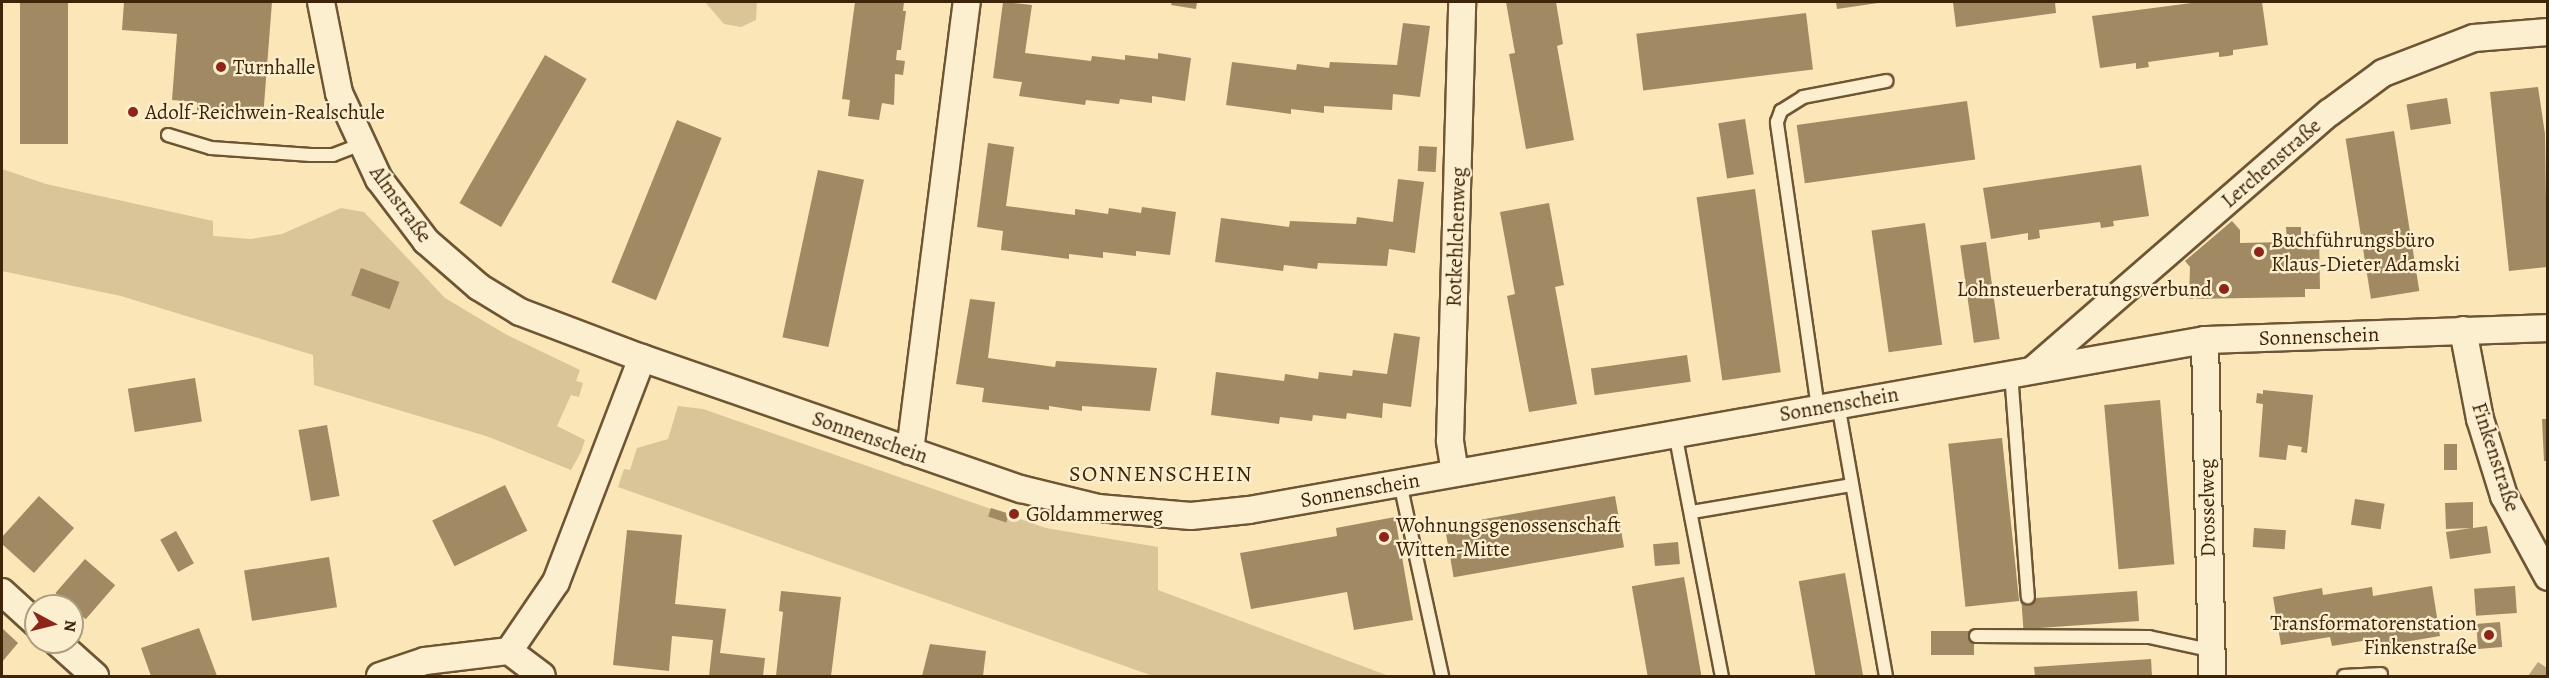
<!DOCTYPE html>
<meta charset="utf-8">
<style>
body{margin:0}
#map{position:relative;width:2549px;height:678px;overflow:hidden;background:#fae6b7;font-family:Alegreya,serif}
div>[style]{position:absolute}
[style*='--x']{left:calc(var(--x)*1px);top:calc(var(--y)*1px);width:calc(var(--w)*1px);rotate:calc(var(--a)*1deg)}
.green>*{inset:0;background:#dac599}
.water>*{inset:0;background:#baa47b}
.building>*{inset:0;background:#a08963;transform-origin:0 0}
.roads{filter:drop-shadow(2px 0 #6e5533) drop-shadow(-2px 0 #6e5533) drop-shadow(0 2px #6e5533) drop-shadow(0 -2px #6e5533)}
.service>*{height:12px;margin:-6px;padding:0 6px;transform-origin:6px;border-radius:6px;background:#fcefd0}
.minor>*{height:26px;margin:-13px;padding:0 13px;transform-origin:13px;border-radius:13px;background:#fcefd0}
.dots>*{width:16px;height:16px;translate:-50% -50%;box-sizing:border-box;border:3px solid #fcefd0;border-radius:50%}
span{translate:-50% -50%;white-space:nowrap;text-align:center;line-height:1.15;-webkit-text-stroke:4.5px #fcefd0;paint-order:stroke}
.poi-label{font-size:21px;color:#3f2507}
.left{translate:0 -50%;text-align:left}
.right{translate:-100% -50%;text-align:right}
.street-label{font-size:21px;color:#3f2507}
.neighbourhood-label{font-size:22px;color:#3f2507;letter-spacing:1.5px}
.frame{position:absolute;inset:0;border:3px solid #3f2507;pointer-events:none}
.north{position:absolute;left:24px;top:594px;width:60px;height:60px;box-sizing:border-box;background:#fcefd0;border:2px solid #b09e80;border-radius:50%;rotate:97deg;font-size:16px;font-weight:700;line-height:24px;text-align:center;color:#3f2507}
.north::after{content:'';display:block;margin:auto;width:21px;height:27px;background:#8f2418;clip-path:polygon(50% 0,100% 100%,50% 72%,0 100%)}
</style>
<div id="map">
<div class="green">
<div style="clip-path:polygon(705px 2px,757px 2px,756px 20px,741px 27px,724px 24px)"></div>
<div style="clip-path:polygon(2px 169px,46px 184px,213px 221px,213px 236px,251px 239px,282px 234px,341px 208px,364px 212px,445px 298px,507px 335px,580px 370px,576px 381px,583px 383px,579px 397px,571px 395px,557px 426px,585px 440px,581px 452px,571px 470px,486px 436px,314px 385px,313px 355px,121px 296px,2px 271px)"></div>
<div style="clip-path:polygon(678px 406px,703px 409px,1046px 528px,1158px 547px,1158px 590px,1389px 676px,1153px 676px,618px 487px,624px 469px,630px 470px,637px 448px,668px 439px)"></div>
</div>
<div class="water">
<div style="clip-path:polygon(2538px 662px,2547px 668px,2547px 676px,2528px 676px)"></div>
</div>
<div class="building">
<div style="left:20px;top:2px;width:48px;height:142px"></div>
<div style="clip-path:polygon(124px 2px,272px 2px,263px 118px,197px 113px,197px 102px,172px 100px,177px 34px,122px 30px)"></div>
<div style="clip-path:polygon(855px 2px,904px 2px,903px 11px,906px 11px,901px 50px,897px 50px,896px 60px,905px 61px,903px 75px,895px 74px,894px 105px,882px 103px,879px 120px,848px 116px,850px 100px,842px 99px)"></div>
<div style="clip-path:polygon(1003px 2px,1032px 5px,1025px 53px,1091px 61px,1092px 56px,1125px 60px,1125px 55px,1158px 59px,1158px 53px,1191px 58px,1185px 101px,1152px 96px,1152px 103px,1120px 99px,1119px 104px,1086px 100px,1085px 105px,1019px 96px,1022px 82px,993px 78px)"></div>
<div style="clip-path:polygon(1172px 2px,1197px 2px,1196px 9px,1171px 5px)"></div>
<div style="clip-path:polygon(1506px 2px,1556px 2px,1563px 44px,1557px 46px,1574px 140px,1526px 149px,1509px 54px,1515px 53px)"></div>
<div style="clip-path:polygon(1836px 2px,1878px 2px,1878px 3px,1837px 9px)"></div>
<div style="clip-path:polygon(1953px 2px,2055px 2px,2056px 13px,1956px 27px)"></div>
<div style="clip-path:polygon(2199px 2px,2262px 2px,2268px 45px,2233px 50px,2233px 55px,2228px 56px,2219px 57px,2219px 52px,2148px 62px,2149px 67px,2136px 69px,2136px 63px,2100px 68px,2092px 16px)"></div>
<div style="left:1806px;top:13px;width:57px;height:171px;rotate:83deg"></div>
<div style="clip-path:polygon(1403px 23px,1430px 26px,1420px 97px,1393px 94px,1392px 110px,1324px 106px,1324px 113px,1291px 109px,1291px 114px,1226px 105px,1232px 62px,1296px 70px,1297px 64px,1329px 68px,1330px 62px,1397px 65px)"></div>
<div style="left:545px;top:55px;width:48px;height:171px;rotate:30deg"></div>
<div style="clip-path:polygon(2538px 87px,2545px 134px,2547px 267px,2509px 271px,2490px 92px)"></div>
<div style="left:2447px;top:98px;width:26px;height:41px;rotate:81deg"></div>
<div style="left:1967px;top:101px;width:59px;height:172px;rotate:82deg"></div>
<div style="left:1745px;top:119px;width:56px;height:27px;rotate:81deg"></div>
<div style="left:677px;top:120px;width:48px;height:175px;rotate:22deg"></div>
<div style="left:2394px;top:131px;width:162px;height:49px;rotate:81deg"></div>
<div style="clip-path:polygon(988px 143px,1014px 147px,1006px 206px,1075px 215px,1075px 209px,1108px 214px,1109px 208px,1141px 213px,1142px 207px,1176px 212px,1170px 255px,1136px 251px,1136px 256px,1103px 252px,1103px 258px,1069px 254px,1069px 259px,1001px 250px,1003px 231px,977px 227px)"></div>
<div style="left:1419px;top:146px;width:18px;height:25px;rotate:3deg"></div>
<div style="clip-path:polygon(2141px 165px,2149px 216px,2113px 221px,2114px 226px,2108px 227px,2101px 228px,2100px 222px,2039px 230px,2040px 238px,2035px 239px,2028px 240px,2028px 233px,1991px 239px,1983px 188px)"></div>
<div style="left:818px;top:170px;width:47px;height:171px;rotate:12deg"></div>
<div style="clip-path:polygon(1398px 179px,1424px 182px,1422px 197px,1415px 253px,1389px 249px,1387px 266px,1318px 263px,1317px 269px,1284px 265px,1283px 271px,1215px 262px,1221px 218px,1289px 227px,1290px 221px,1356px 224px,1357px 217px,1393px 222px)"></div>
<div style="left:1755px;top:189px;width:185px;height:59px;rotate:82deg"></div>
<div style="clip-path:polygon(1549px 203px,1564px 285px,1555px 287px,1577px 404px,1529px 412px,1507px 296px,1515px 294px,1500px 212px)"></div>
<div style="clip-path:polygon(2232px 221px,2240px 230px,2240px 243px,2287px 242px,2286px 227px,2301px 227px,2301px 236px,2319px 234px,2320px 289px,2305px 289px,2305px 297px,2189px 299px,2190px 267px,2185px 261px)"></div>
<div style="left:1925px;top:223px;width:123px;height:54px;rotate:82deg"></div>
<div style="left:1986px;top:242px;width:98px;height:26px;rotate:82deg"></div>
<div style="left:361px;top:268px;width:41px;height:29px;rotate:20deg"></div>
<div style="clip-path:polygon(970px 299px,995px 302px,988px 358px,1055px 367px,1056px 361px,1157px 368px,1150px 411px,1082px 406px,1082px 411px,1049px 406px,1049px 410px,982px 402px,984px 388px,956px 384px)"></div>
<div style="clip-path:polygon(1394px 333px,1420px 337px,1411px 407px,1383px 403px,1382px 418px,1347px 413px,1346px 419px,1313px 415px,1312px 421px,1280px 417px,1279px 424px,1211px 415px,1216px 372px,1284px 381px,1285px 374px,1318px 379px,1319px 372px,1352px 376px,1353px 370px,1387px 374px)"></div>
<div style="left:1687px;top:355px;width:27px;height:97px;rotate:82deg"></div>
<div style="left:195px;top:378px;width:44px;height:68px;rotate:81deg"></div>
<div style="clip-path:polygon(2263px 390px,2313px 395px,2307px 453px,2301px 452px,2302px 447px,2288px 445px,2286px 460px,2259px 457px,2263px 404px,2256px 403px,2257px 393px,2263px 394px)"></div>
<div style="left:2160px;top:400px;width:165px;height:56px;rotate:85deg"></div>
<div style="clip-path:polygon(2542px 419px,2547px 419px,2547px 461px,2544px 461px)"></div>
<div style="left:327px;top:425px;width:72px;height:29px;rotate:80deg"></div>
<div style="left:2002px;top:438px;width:164px;height:54px;rotate:84deg"></div>
<div style="left:2444px;top:444px;width:13px;height:26px"></div>
<div style="left:505px;top:485px;width:51px;height:81px;rotate:64deg"></div>
<div style="clip-path:polygon(39px 496px,74px 528px,34px 573px,2px 544px,2px 537px)"></div>
<div style="left:1615px;top:496px;width:52px;height:173px;rotate:80deg"></div>
<div style="left:2355px;top:499px;width:30px;height:26px;rotate:9deg"></div>
<div style="clip-path:polygon(2473px 502px,2473px 528px,2487px 526px,2491px 553px,2450px 559px,2446px 532px,2471px 528px,2446px 529px,2445px 503px)"></div>
<div style="left:991px;top:508px;width:19px;height:9px;rotate:18deg"></div>
<div style="clip-path:polygon(1395px 517px,1413px 620px,1354px 630px,1347px 592px,1251px 609px,1240px 553px,1337px 536px,1336px 528px)"></div>
<div style="left:2254px;top:528px;width:32px;height:19px;rotate:4deg"></div>
<div style="clip-path:polygon(627px 530px,682px 535px,675px 604px,726px 609px,720px 653px,765px 658px,763px 676px,709px 676px,713px 640px,672px 636px,669px 671px,613px 665px)"></div>
<div style="left:176px;top:531px;width:37px;height:18px;rotate:61deg"></div>
<div style="left:1678px;top:542px;width:22px;height:25px;rotate:85deg"></div>
<div style="left:329px;top:557px;width:51px;height:86px;rotate:81deg"></div>
<div style="left:85px;top:559px;width:40px;height:45px;rotate:41deg"></div>
<div style="left:1845px;top:573px;width:105px;height:47px;rotate:80deg"></div>
<div style="left:1684px;top:577px;width:100px;height:53px;rotate:80deg"></div>
<div style="clip-path:polygon(2432px 586px,2440px 636px,2381px 646px,2380px 638px,2332px 646px,2330px 637px,2281px 645px,2273px 597px,2322px 588px,2323px 595px,2372px 587px,2373px 596px)"></div>
<div style="left:2515px;top:586px;width:27px;height:41px;rotate:86deg"></div>
<div style="clip-path:polygon(781px 591px,841px 597px,831px 676px,776px 676px,783px 612px,779px 611px)"></div>
<div style="left:2137px;top:591px;width:30px;height:116px;rotate:86deg"></div>
<div style="left:2500px;top:622px;width:25px;height:24px;rotate:85deg"></div>
<div style="clip-path:polygon(2px 628px,18px 643px,2px 662px)"></div>
<div style="clip-path:polygon(199px 628px,217px 676px,151px 676px,141px 648px)"></div>
<div style="left:1974px;top:631px;width:24px;height:43px;rotate:90deg"></div>
<div style="clip-path:polygon(930px 644px,986px 651px,983px 676px,922px 676px)"></div>
<div style="clip-path:polygon(2151px 659px,2152px 676px,2035px 676px,2034px 667px)"></div>
</div>
<div class="roads">
<div class="service">
<div style="--x:168;--y:135;--w:45;--a:16.8"></div>
<div style="--x:211;--y:148;--w:100;--a:4"></div>
<div style="--x:311;--y:155;--w:22;--a:0"></div>
<div style="--x:333;--y:155;--w:30;--a:-21"></div>
<div style="--x:2011;--y:373;--w:225;--a:85.7"></div>
<div style="--x:1838;--y:404;--w:276;--a:80"></div>
<div style="--x:1818;--y:408;--w:289;--a:-98.2"></div>
<div style="--x:1777;--y:122;--w:12;--a:-70"></div>
<div style="--x:1781;--y:111;--w:26;--a:-32"></div>
<div style="--x:1803;--y:97;--w:85;--a:-10.9"></div>
<div style="--x:1675;--y:433;--w:248;--a:79.1"></div>
<div style="--x:1400;--y:483;--w:198;--a:77.7"></div>
<div style="--x:1692;--y:512;--w:161;--a:-9.6"></div>
<div style="--x:1976;--y:636;--w:173;--a:0.3"></div>
<div style="--x:2149;--y:637;--w:61;--a:12.2"></div>
<div style="--x:2344;--y:676;--w:37;--a:-3"></div>
</div>
<div class="minor">
<div style="--x:321;--y:2;--w:93;--a:78.8"></div>
<div style="--x:339;--y:93;--w:95;--a:65.1"></div>
<div style="--x:379;--y:179;--w:78;--a:52.8"></div>
<div style="--x:426;--y:241;--w:70;--a:41"></div>
<div style="--x:479;--y:287;--w:48;--a:31.4"></div>
<div style="--x:520;--y:312;--w:130;--a:20.7"></div>
<div style="--x:642;--y:358;--w:401;--a:19.1"></div>
<div style="--x:1021;--y:489;--w:79;--a:13.9"></div>
<div style="--x:1098;--y:508;--w:93;--a:4.9"></div>
<div style="--x:1191;--y:516;--w:58;--a:-5.9"></div>
<div style="--x:1249;--y:510;--w:971;--a:-10.08"></div>
<div style="--x:2205;--y:340;--w:343;--a:-2"></div>
<div style="--x:2463;--y:330;--w:91;--a:79.2"></div>
<div style="--x:2480;--y:419;--w:81;--a:72.7"></div>
<div style="--x:2504;--y:496;--w:92;--a:61.5"></div>
<div style="--x:2205;--y:340;--w:336;--a:88.8"></div>
<div style="--x:2034;--y:369;--w:391;--a:-41"></div>
<div style="--x:2329;--y:113;--w:67;--a:-36.5"></div>
<div style="--x:2383;--y:73;--w:97;--a:-21"></div>
<div style="--x:2474;--y:38;--w:74;--a:-4.6"></div>
<div style="--x:910;--y:451;--w:453;--a:-82.8"></div>
<div style="--x:1455;--y:473;--w:33;--a:-99"></div>
<div style="--x:1450;--y:440;--w:438;--a:-88.4"></div>
<div style="--x:2;--y:592;--w:46;--a:42.4"></div>
<div style="--x:57;--y:642;--w:51;--a:41.8"></div>
<div style="--x:509;--y:651;--w:41;--a:37.1"></div>
<div style="--x:380;--y:676;--w:47;--a:-18.4"></div>
<div style="--x:425;--y:661;--w:85;--a:-6.8"></div>
<div style="--x:509;--y:651;--w:83;--a:-55.7"></div>
<div style="--x:556;--y:582;--w:240;--a:-69"></div>
</div>
</div>
<div class="dots">
<div style="left:221px;top:67px;background:#8f2418"></div>
<div style="left:133px;top:112px;background:#8f2418"></div>
<div style="left:2259px;top:252px;background:#8f2418"></div>
<div style="left:2224px;top:289px;background:#8f2418"></div>
<div style="left:1014px;top:514px;background:#8f2418"></div>
<div style="left:1384px;top:537px;background:#8f2418"></div>
<div style="left:2489px;top:635px;background:#8f2418"></div>
</div>
<div class="poi-label">
<span class="left" style="left:233px;top:67px">Turnhalle</span>
<span class="left" style="left:145px;top:112px">Adolf-Reichwein-Realschule</span>
<span class="left" style="left:2271px;top:252px">Buchführungsbüro<br>Klaus-Dieter Adamski</span>
<span class="right" style="left:2212px;top:289px">Lohnsteuerberatungsverbund</span>
<span class="left" style="left:1026px;top:514px">Goldammerweg</span>
<span class="left" style="left:1396px;top:537px">Wohnungsgenossenschaft<br>Witten-Mitte</span>
<span class="right" style="left:2477px;top:635px">Transformatorenstation<br>Finkenstraße</span>
</div>
<div class="street-label">
<span style="left:2271px;top:163px;rotate:-41deg">Lerchenstraße</span>
<span style="left:401px;top:204px;rotate:54deg">Almstraße</span>
<span style="left:1456px;top:237px;rotate:-88deg">Rotkehlchenweg</span>
<span style="left:2319px;top:336px;rotate:-2deg">Sonnenschein</span>
<span style="left:1839px;top:404px;rotate:-10deg">Sonnenschein</span>
<span style="left:870px;top:437px;rotate:19deg">Sonnenschein</span>
<span style="left:2496px;top:457px;rotate:72deg">Finkenstraße</span>
<span style="left:1360px;top:490px;rotate:-10deg">Sonnenschein</span>
<span style="left:2207px;top:508px;rotate:-91deg">Drosselweg</span>
</div>
<div class="neighbourhood-label">
<span style="left:1161px;top:475px">SONNENSCHEIN</span>
</div>
<div class="frame"></div>
<div class="north">N</div>
</div>
